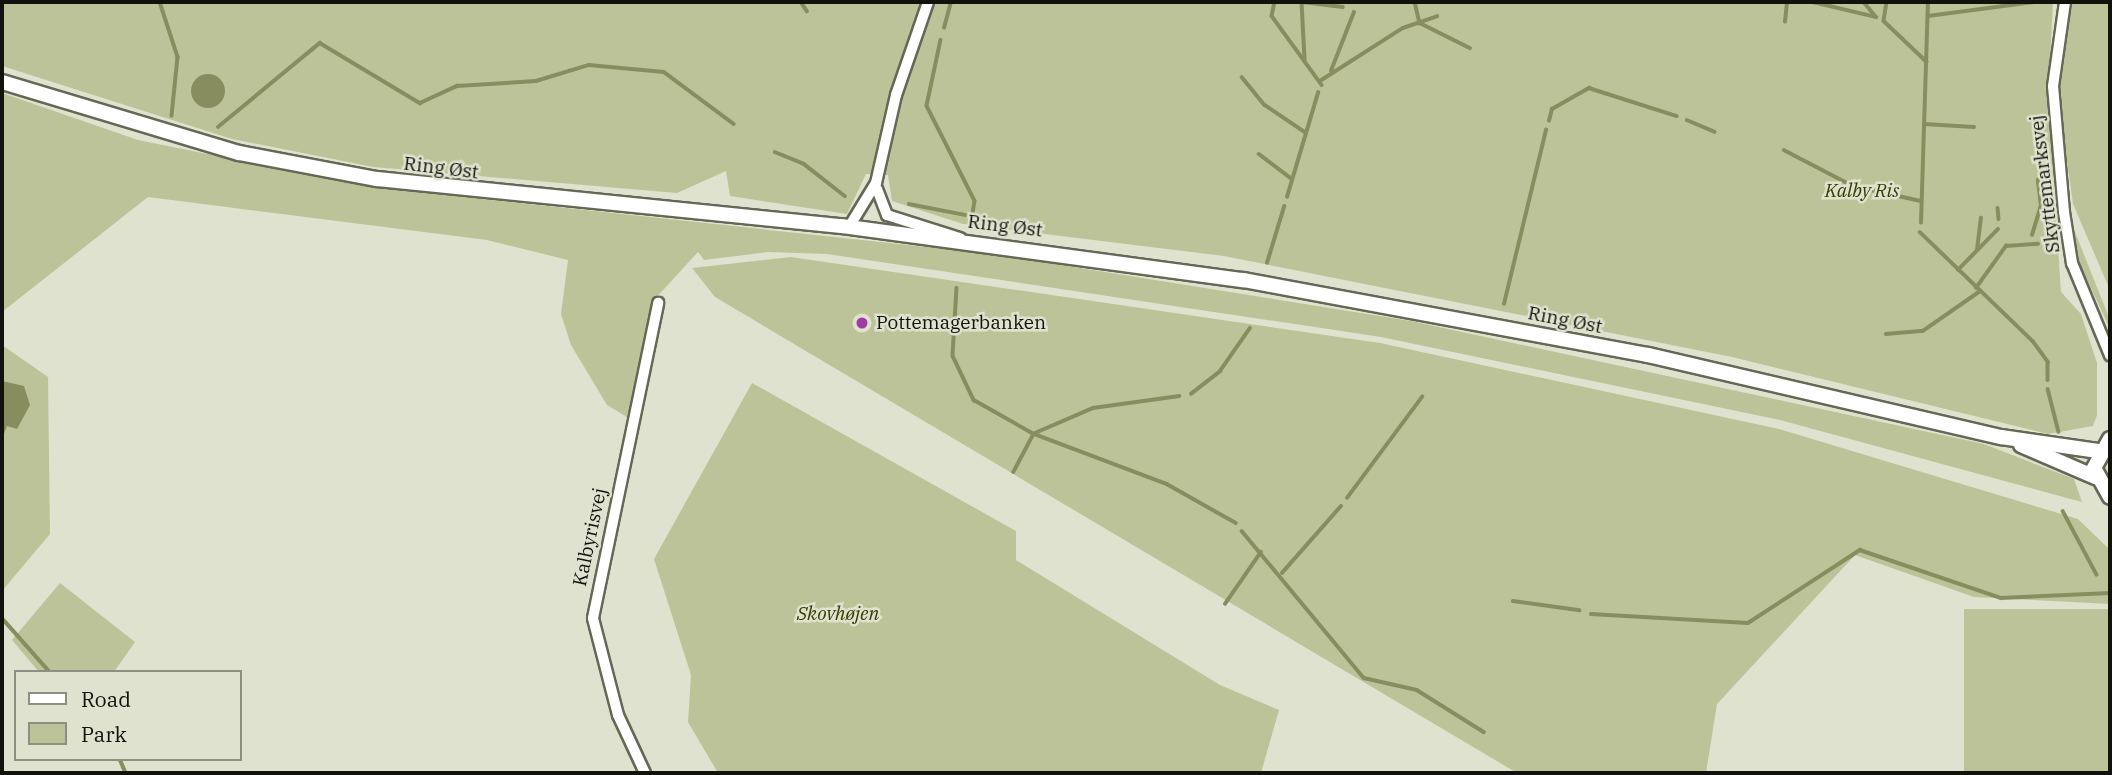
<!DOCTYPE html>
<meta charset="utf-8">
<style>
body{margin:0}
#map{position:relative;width:2112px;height:775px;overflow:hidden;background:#dfe2ce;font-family:"IBM Plex Serif",serif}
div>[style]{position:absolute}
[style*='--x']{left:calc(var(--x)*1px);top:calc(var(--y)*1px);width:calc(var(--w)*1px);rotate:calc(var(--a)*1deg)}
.green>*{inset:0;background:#bdc399;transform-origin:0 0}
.water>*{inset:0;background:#888d5f}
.round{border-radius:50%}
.stream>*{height:3.5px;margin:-1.75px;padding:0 1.75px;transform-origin:1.75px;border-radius:1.75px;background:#888d5f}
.roads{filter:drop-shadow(2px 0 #656856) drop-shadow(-2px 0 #656856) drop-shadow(0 2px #656856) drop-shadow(0 -2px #656856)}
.street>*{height:10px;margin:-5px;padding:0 5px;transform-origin:5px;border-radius:5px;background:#fff}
.secondary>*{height:14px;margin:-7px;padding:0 7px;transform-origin:7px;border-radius:7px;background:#fff}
.dots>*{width:19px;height:19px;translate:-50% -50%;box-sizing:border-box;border:4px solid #dfe2ce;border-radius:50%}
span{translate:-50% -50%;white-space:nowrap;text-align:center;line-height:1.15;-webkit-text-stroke:5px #dfe2ce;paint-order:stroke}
.street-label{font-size:19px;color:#11120b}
.park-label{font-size:19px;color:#373c00;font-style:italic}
.poi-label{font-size:19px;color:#11120b}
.left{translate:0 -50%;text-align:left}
.frame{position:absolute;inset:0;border:4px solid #11120b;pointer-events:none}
.legend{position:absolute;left:14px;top:670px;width:228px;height:91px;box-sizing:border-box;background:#dfe2ce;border:2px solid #8d8f80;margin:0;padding:9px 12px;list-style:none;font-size:21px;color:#11120b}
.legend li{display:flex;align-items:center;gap:14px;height:35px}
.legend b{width:35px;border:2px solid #8d8f80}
</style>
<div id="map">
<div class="green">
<div style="clip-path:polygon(2px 2px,2053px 2px,2048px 97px,2061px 292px,2081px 314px,2097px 363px,2097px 415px,2093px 426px,2048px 434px,1732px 357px,1224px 256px,963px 224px,892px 201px,888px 175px,866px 174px,847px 214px,730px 196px,726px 171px,677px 193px,373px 167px,232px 139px,2px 66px)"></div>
<div style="clip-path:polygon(2072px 2px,2110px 2px,2110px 290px,2073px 204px,2058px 96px)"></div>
<div style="clip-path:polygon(2px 93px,138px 140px,372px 187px,992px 254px,1411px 321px,1984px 444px,2074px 479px,2082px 502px,1780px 420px,1381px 337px,827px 254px,769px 252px,704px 260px,698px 252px,653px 301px,627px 417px,607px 405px,571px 345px,561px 314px,568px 260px,487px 240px,148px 197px,2px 312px)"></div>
<div style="clip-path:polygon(2073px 227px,2110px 320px,2110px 329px,2078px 260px)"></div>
<div style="clip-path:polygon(791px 257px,1380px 343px,1779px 429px,2078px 519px,2110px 550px,2110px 604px,1974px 597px,1855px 555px,1717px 704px,1706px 773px,1517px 773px,715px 297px,692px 268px)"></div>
<div style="clip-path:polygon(2px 345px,48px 377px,50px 534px,2px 591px)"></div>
<div style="clip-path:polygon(752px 383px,1016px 531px,1016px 560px,1220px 685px,1279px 710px,1261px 773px,718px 773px,688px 722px,691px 675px,654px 559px)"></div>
<div style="clip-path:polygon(60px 583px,135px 642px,114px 672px,39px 672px,12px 640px)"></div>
<div style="left:1964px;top:609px;width:146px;height:164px"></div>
</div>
<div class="water">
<div class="round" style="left:191px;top:74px;width:34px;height:34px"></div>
<div style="clip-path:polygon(2px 381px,24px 386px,30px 405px,17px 429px,7px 426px,2px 439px)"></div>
</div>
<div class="stream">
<div style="--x:160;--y:2;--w:58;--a:71.9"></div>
<div style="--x:178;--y:57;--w:59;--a:95.8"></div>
<div style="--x:801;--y:2;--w:11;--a:56"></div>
<div style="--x:1275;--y:2;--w:14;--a:102"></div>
<div style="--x:1272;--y:16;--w:85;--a:54.1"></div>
<div style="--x:1302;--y:2;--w:57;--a:87"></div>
<div style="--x:1302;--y:2;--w:41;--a:7"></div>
<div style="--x:1415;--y:2;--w:22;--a:77"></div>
<div style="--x:1420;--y:23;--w:56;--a:26.6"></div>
<div style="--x:1813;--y:2;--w:65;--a:13.4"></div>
<div style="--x:1864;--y:2;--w:19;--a:51"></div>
<div style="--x:1887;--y:2;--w:19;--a:99"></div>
<div style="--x:1884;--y:21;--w:59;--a:43.6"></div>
<div style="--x:1928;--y:16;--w:107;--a:-7.5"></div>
<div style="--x:1785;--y:22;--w:20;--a:-84"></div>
<div style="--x:944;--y:28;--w:27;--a:-75"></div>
<div style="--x:941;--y:40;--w:67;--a:102"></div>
<div style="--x:927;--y:106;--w:106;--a:63.2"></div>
<div style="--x:975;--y:201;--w:20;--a:99"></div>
<div style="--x:1331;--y:71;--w:63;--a:-68.7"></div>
<div style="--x:1242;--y:77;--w:36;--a:51"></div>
<div style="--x:1265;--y:105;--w:48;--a:34"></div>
<div style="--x:1320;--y:81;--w:98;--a:-32.6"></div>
<div style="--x:1403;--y:28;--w:36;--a:-19"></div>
<div style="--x:1687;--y:120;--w:30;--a:23"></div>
<div style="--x:1549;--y:121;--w:12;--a:-76"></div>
<div style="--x:1552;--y:109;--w:43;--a:-29.6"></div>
<div style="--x:1589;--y:88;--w:92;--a:17.7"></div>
<div style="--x:1924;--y:124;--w:50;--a:3.4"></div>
<div style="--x:218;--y:127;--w:132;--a:-39.5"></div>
<div style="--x:320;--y:43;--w:117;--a:31"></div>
<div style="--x:420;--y:103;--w:41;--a:-24.7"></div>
<div style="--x:457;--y:86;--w:79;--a:-3.6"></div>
<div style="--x:536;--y:81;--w:55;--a:-16.8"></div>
<div style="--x:589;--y:65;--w:75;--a:5.3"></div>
<div style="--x:664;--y:72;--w:87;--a:36.6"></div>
<div style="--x:1784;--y:150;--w:78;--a:27.6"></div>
<div style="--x:775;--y:152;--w:31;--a:22"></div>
<div style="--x:804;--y:164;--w:52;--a:38"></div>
<div style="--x:1259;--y:154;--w:40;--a:37"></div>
<div style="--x:1862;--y:188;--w:60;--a:12.4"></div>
<div style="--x:1287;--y:197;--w:109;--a:-73.4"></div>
<div style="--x:909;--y:204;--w:63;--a:11"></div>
<div style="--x:1998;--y:208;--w:11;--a:85"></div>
<div style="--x:1921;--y:223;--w:221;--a:-88.2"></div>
<div style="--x:1920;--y:232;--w:157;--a:44"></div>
<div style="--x:2033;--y:341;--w:26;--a:54"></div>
<div style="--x:2048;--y:362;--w:18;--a:90"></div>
<div style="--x:2032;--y:235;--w:30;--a:-73"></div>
<div style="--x:2041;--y:206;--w:26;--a:-97"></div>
<div style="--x:1977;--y:250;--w:32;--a:-83"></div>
<div style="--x:1267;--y:263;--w:59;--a:-73.1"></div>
<div style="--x:1958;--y:270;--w:57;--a:-45.7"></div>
<div style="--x:957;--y:288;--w:68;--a:93.4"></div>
<div style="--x:953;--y:356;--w:49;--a:64.5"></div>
<div style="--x:974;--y:400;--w:69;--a:29.5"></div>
<div style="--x:1034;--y:434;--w:43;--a:117.8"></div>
<div style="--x:1976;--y:288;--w:52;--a:-54.5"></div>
<div style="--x:2006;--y:246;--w:32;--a:-4"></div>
<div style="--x:1504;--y:304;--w:179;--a:-76.4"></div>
<div style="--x:1886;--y:334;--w:37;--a:-5"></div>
<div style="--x:1923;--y:331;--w:68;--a:-34.9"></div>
<div style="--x:2048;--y:389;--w:44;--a:75.7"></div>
<div style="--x:1191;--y:394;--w:37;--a:-38"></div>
<div style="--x:1220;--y:371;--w:52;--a:-55.1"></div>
<div style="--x:1035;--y:433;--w:63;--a:-23.3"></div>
<div style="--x:1093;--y:408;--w:87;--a:-7.9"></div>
<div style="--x:1034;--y:434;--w:142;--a:20.6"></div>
<div style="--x:1167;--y:484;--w:79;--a:29.5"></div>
<div style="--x:1347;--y:498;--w:126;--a:-53.4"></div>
<div style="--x:2063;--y:511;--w:72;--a:62"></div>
<div style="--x:1242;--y:531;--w:191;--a:50.3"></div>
<div style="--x:1364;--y:678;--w:54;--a:12.8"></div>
<div style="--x:1417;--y:690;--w:79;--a:32.1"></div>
<div style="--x:1282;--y:573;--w:89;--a:-48.6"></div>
<div style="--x:1513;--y:601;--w:67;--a:7.8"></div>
<div style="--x:1225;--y:604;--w:63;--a:-55.3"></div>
<div style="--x:1591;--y:614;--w:157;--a:3.3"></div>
<div style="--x:1748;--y:623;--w:134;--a:-33.1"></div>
<div style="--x:1860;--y:550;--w:149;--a:18.8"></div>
<div style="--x:2001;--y:598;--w:109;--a:-2.6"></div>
<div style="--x:2;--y:618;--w:72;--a:48.4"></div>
<div style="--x:120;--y:759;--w:15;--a:67"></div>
</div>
<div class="roads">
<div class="street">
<div style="--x:2065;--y:2;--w:85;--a:98.1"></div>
<div style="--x:2053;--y:86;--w:126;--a:85"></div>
<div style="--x:2064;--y:212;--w:52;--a:81.1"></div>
<div style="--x:2072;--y:263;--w:100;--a:67.6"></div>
<div style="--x:877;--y:189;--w:28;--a:69"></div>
<div style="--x:887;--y:215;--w:77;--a:17.5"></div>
<div style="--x:849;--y:227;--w:52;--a:-58.5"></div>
<div style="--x:876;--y:183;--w:90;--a:-77.2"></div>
<div style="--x:896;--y:95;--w:98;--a:-71"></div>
<div style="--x:645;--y:773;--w:64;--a:-115"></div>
<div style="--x:618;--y:715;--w:100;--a:-104.5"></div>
<div style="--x:593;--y:618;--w:322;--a:-78.3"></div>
</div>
<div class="secondary">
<div style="--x:2;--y:82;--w:247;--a:16.7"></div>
<div style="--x:239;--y:153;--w:140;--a:10.7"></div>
<div style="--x:377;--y:179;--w:467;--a:5.8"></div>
<div style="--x:842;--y:226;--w:405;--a:7.7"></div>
<div style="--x:1243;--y:280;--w:412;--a:10.5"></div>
<div style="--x:1648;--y:355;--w:362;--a:13.1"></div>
<div style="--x:2001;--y:437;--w:98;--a:8.2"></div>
<div style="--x:2110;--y:439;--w:33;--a:119"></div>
<div style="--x:2094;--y:468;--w:33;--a:61"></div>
<div style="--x:2021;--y:445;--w:81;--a:23.4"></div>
</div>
</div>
<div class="dots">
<div style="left:862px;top:323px;background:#9c3da6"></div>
</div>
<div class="street-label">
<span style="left:441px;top:168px;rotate:7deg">Ring Øst</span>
<span style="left:2045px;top:184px;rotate:-97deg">Skyttemarksvej</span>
<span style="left:1005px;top:226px;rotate:7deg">Ring Øst</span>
<span style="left:1565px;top:320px;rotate:11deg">Ring Øst</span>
<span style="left:590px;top:537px;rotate:-78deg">Kalbyrisvej</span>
</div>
<div class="park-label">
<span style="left:1862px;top:191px">Kalby Ris</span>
<span style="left:838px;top:614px">Skovhøjen</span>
</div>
<div class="poi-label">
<span class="left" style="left:876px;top:323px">Pottemagerbanken</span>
</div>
<div class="frame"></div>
<ul class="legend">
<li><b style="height:9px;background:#fff"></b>Road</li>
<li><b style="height:19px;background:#bdc399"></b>Park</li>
</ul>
</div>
